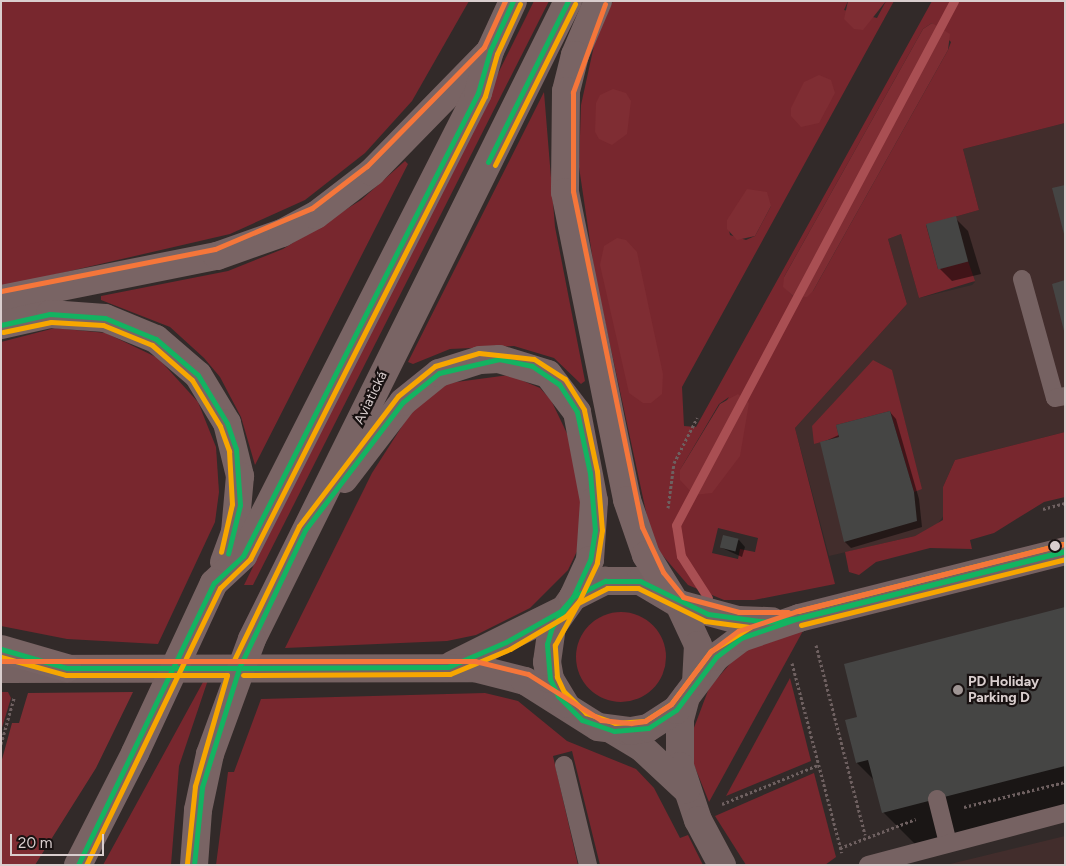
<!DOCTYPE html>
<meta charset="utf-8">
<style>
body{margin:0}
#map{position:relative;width:1066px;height:866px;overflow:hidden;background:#322a29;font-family:Figtree,sans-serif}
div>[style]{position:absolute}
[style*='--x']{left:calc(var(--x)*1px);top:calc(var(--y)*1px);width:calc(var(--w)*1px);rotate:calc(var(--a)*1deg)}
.built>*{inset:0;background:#422d2c}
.green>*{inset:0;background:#78272e}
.round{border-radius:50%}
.forest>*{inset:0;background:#7f2d33}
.shadow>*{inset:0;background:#0007}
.stream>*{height:9px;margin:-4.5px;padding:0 4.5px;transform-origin:4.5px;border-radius:4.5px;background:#a94f53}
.building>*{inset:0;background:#454544;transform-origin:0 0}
.path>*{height:3px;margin-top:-1.5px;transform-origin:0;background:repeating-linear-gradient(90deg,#6e6060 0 2.5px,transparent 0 5px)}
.service>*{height:18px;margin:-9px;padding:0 9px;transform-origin:9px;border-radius:9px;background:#766262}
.minor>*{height:28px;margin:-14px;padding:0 14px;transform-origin:14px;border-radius:14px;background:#766262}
.tertiary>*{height:28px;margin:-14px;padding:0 14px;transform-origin:14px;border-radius:14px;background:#766262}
.secondary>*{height:28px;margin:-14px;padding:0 14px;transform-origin:14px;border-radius:14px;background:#796464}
.secondary-bridge>*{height:28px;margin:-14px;padding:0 14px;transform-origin:14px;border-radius:14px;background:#796464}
.bus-1>*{height:5px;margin:-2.5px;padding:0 2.5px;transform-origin:2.5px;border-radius:2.5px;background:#13b361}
.bus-2>*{height:5px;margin:-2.5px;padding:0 2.5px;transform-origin:2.5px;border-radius:2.5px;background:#f7a600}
.bus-3>*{height:5px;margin:-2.5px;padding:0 2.5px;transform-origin:2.5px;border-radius:2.5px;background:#f5763a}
.dots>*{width:14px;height:14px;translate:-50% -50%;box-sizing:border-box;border:2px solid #181111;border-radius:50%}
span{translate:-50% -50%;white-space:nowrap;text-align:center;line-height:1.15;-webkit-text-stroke:4.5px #181111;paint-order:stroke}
.street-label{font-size:14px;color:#d9cece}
.poi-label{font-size:14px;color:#d9cece;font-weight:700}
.left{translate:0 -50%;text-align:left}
.frame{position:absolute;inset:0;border:2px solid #d9cece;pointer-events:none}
.scale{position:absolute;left:10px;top:834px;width:94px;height:22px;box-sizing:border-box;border:2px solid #d9cece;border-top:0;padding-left:6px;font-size:15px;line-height:18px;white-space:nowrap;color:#d9cece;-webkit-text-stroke:4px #181111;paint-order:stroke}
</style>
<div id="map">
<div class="built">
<div style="clip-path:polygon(1065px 123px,1065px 432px,955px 460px,943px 487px,945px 514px,936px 526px,915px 536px,829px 556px,795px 428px,907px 304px,888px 239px,901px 234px,919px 298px,972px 285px,975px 282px,938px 269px,926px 225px,979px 210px,963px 149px)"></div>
<div style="clip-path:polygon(1065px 836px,1065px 865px,946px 865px,975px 858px)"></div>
</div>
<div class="green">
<div style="clip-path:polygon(1px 1px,469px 1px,412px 101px,365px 153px,305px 200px,230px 234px,1px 287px)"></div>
<div style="clip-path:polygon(534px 1px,549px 1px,253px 585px,244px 585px)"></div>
<div style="clip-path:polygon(evenodd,613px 1px,848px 1px,844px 10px,877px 18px,886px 1px,894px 1px,682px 387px,684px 426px,696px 427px,932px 1px,1065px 1px,1065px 123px,963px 149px,979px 210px,926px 225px,938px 269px,968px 261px,975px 281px,919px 298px,901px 234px,888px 239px,907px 304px,795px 428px,835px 584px,754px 600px,724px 600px,688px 585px,658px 550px,648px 521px,595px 275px,579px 167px,581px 105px,595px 41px,613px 1px,932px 23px,951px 42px,948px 50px,813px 291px,793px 296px,784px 287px,784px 277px,923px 29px,932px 23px,613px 1px,771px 206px,755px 236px,746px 240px,730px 235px,727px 220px,771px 206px,613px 1px,729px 397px,680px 470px,719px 404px,729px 397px,613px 1px,718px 528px,758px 538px,755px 552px,740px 549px,738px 559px,712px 553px,718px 528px)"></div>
<div style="clip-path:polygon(544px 92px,555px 227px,585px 381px,581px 384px,554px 358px,514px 346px,450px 349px,413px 364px,408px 362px)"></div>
<div style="clip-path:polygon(405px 161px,408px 164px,255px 465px,241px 417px,220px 377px,204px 358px,170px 327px,101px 300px,101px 296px,228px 271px,283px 249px,361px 200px)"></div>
<div style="clip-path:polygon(55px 328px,106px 333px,158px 358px,198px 402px,216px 447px,219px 492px,215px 522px,158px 644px,67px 639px,1px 626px,1px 342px)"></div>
<div style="clip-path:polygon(873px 360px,892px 370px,922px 489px,914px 492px,890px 411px,836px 425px,839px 437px,814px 444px,812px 426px)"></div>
<div style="clip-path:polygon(509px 375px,540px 388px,551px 400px,572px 444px,581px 499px,579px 547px,568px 570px,530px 608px,476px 635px,447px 641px,285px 648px,372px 473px,406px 420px,422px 401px,449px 383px)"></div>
<div style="clip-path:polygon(1065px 432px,1065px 497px,1044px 502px,994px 533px,970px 540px,972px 549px,930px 548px,876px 562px,859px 575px,849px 572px,845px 552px,915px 536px,943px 520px,943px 487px,955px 460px)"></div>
<div class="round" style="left:576px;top:612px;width:90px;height:90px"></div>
<div style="clip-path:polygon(804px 629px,709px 802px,694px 765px,692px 733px,709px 688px,741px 651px)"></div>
<div style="clip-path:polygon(214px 662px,179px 766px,171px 865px,103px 865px)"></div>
<div style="clip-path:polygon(790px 678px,811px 761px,726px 796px)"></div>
<div style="clip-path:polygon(1px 692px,8px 692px,11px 698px,1px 731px)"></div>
<div style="clip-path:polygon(485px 693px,518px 701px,567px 741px,636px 769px,654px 788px,680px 838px,688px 835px,703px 865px,600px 865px,572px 751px,553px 756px,578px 865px,216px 865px,228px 772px,234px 772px,261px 699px)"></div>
<div style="clip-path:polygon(814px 773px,836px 857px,825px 865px,746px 865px,715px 816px)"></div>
</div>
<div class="forest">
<div style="clip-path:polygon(848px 1px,886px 1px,863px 30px,854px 29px,844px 19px)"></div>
<div style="clip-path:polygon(932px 23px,950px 34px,948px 50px,813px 291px,807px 297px,793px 296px,783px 287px,784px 277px,923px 29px)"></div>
<div style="clip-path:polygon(819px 75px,831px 80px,835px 93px,819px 123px,801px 127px,791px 116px,791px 108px,804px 82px)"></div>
<div style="clip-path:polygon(613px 89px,626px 93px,631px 101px,627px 134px,612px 145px,599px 139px,595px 132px,596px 103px,600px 95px)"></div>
<div style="clip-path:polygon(747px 189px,767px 192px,771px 206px,755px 236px,737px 240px,727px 229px,727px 220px)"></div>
<div style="clip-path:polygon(617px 238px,626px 240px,637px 252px,663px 374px,662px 394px,651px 403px,643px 403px,629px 393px,600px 265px,604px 246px)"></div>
<div style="clip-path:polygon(738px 394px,749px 403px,740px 456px,712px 493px,694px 495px,680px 480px,680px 470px,720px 404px)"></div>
<div style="clip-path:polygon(133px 692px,96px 768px,35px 865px,1px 865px,1px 763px,12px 723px,19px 723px,28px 693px)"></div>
</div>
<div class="shadow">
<div style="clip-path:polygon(955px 218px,968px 231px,981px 274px,952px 281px,939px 268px)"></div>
<div style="clip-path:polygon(890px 412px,896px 419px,919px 499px,922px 527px,851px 548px,845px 542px,821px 443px)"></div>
<div style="clip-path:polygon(739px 540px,745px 547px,742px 557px,722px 548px)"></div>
<div style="clip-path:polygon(1065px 608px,1065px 806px,915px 844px,884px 813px,875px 781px,857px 763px,859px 718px)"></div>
</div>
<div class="stream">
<div style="--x:708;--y:598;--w:50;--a:-122.7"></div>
<div style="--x:681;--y:556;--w:31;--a:-99"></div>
<div style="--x:676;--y:525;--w:593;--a:-62.05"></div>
</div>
<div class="building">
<div style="clip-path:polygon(1065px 185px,1065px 234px,1064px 234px,1052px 188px)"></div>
<div style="left:956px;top:216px;width:47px;height:31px;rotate:75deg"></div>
<div style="clip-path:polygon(1065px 280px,1065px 331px,1064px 331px,1052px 284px)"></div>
<div style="clip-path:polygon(890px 411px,914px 492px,917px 521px,844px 542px,820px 442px,839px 437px,836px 425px)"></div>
<div style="left:723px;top:535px;width:16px;height:13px;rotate:14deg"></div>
<div style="clip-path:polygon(1065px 607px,1065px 766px,882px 813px,868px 760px,856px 763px,845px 720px,857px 717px,844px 664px)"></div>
</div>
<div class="path">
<div style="--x:668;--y:508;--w:45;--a:-82.4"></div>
<div style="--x:674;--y:463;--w:51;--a:-62.9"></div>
<div style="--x:1043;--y:509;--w:23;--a:-15"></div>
<div style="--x:816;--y:645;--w:196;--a:75.5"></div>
<div style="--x:792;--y:663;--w:196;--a:75.3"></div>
<div style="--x:1;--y:744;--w:48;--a:-74.2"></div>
<div style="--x:722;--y:804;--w:104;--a:-22.1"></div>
<div style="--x:964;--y:807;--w:104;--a:-13.9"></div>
<div style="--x:840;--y:848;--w:81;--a:-20.9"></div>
</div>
<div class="service">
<div style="--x:1022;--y:279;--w:123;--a:74.5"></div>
<div style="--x:1055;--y:398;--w:10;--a:-11"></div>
<div style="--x:564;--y:765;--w:103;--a:76.5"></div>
<div style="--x:937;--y:799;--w:45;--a:76"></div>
<div style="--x:868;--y:865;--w:204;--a:-14.8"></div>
</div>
<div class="minor">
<div style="--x:686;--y:697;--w:24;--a:105"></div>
<div style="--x:680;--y:720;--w:46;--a:90"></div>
<div style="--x:680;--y:766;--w:57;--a:71.6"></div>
<div style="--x:698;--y:820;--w:51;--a:61.9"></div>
<div style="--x:614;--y:731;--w:31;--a:31"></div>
<div style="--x:641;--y:747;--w:62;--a:43"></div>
</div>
<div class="tertiary">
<div style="--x:679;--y:604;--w:61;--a:15.2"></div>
<div style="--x:738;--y:620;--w:34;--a:2"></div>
<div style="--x:452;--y:665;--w:122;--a:-26.4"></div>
<div style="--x:1;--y:669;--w:473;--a:-0.1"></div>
<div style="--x:474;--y:668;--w:53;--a:14.3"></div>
<div style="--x:525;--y:681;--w:86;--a:32.2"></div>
<div style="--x:598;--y:727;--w:33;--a:7"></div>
<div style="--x:631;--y:731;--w:17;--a:-10"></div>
<div style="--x:648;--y:728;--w:33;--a:-33"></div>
<div style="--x:676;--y:710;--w:66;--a:-53"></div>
<div style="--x:716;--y:657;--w:31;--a:-37"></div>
<div style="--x:741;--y:638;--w:61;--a:-19"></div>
<div style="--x:799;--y:618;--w:274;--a:-14.1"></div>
<div style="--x:565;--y:704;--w:29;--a:-121"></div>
<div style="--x:550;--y:679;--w:17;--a:-100"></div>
<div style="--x:547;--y:662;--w:35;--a:-82"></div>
<div style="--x:552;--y:627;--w:37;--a:-55"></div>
<div style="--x:573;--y:597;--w:36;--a:-27"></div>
<div style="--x:605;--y:581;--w:35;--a:0"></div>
<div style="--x:640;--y:581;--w:45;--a:30.5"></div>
<div style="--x:679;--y:604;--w:45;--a:65.1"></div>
<div style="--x:698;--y:645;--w:36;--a:93"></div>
</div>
<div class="secondary">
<div style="--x:598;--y:1;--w:59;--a:113.1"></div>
<div style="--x:575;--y:55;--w:37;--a:104"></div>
<div style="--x:566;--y:91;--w:101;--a:90.6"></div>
<div style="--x:565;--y:192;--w:314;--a:78.6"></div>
<div style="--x:627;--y:500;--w:58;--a:70.9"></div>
<div style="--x:646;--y:555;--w:49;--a:58.2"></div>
<div style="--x:1;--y:299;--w:220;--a:-11.3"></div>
<div style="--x:217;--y:256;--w:69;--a:-19.5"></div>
<div style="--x:282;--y:233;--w:38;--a:-28"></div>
<div style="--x:316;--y:215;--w:71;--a:-37.5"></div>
<div style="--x:372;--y:172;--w:165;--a:-45.7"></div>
<div style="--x:1;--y:325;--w:50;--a:-12.7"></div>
<div style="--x:50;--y:314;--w:55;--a:4.2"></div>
<div style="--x:105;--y:318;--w:55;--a:22.4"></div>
<div style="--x:156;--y:339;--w:55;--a:40.6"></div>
<div style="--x:198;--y:375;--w:56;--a:58.9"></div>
<div style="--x:227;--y:423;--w:55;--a:76.2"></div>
<div style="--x:240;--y:476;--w:56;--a:95.1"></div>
<div style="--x:235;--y:532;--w:32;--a:110"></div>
<div style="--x:344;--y:479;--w:97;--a:-52.5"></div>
<div style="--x:403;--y:402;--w:46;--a:-38.9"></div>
<div style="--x:439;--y:373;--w:43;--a:-17.6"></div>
<div style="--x:480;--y:360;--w:19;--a:-3"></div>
<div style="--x:499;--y:359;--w:51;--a:17"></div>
<div style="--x:548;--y:374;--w:48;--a:52.7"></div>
<div style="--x:577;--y:412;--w:91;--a:79.2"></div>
<div style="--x:594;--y:501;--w:59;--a:93.9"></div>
<div style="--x:590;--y:560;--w:41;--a:114.7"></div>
<div style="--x:214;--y:583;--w:40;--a:-43"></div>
<div style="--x:243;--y:556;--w:519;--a:-63.09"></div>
<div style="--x:478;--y:93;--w:44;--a:-74.1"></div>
<div style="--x:490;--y:51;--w:55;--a:-65.3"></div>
<div style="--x:252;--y:639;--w:712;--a:-63.65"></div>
<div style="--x:1;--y:649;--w:69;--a:16.1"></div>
<div style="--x:78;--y:865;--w:126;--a:-63"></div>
<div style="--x:194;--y:865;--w:55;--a:-85.8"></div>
<div style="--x:198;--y:810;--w:57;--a:-77.9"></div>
</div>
<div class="secondary-bridge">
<div style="--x:135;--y:753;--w:187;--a:-65.1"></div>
<div style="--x:210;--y:754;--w:122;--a:-69.9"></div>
</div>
<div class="bus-1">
<div style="--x:488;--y:162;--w:180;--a:-63.6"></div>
<div style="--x:1;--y:325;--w:50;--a:-12.7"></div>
<div style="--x:50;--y:314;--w:55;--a:4.2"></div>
<div style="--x:105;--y:318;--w:55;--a:22.4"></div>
<div style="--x:156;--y:339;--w:55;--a:40.6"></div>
<div style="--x:198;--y:375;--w:56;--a:58.9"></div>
<div style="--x:227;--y:423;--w:28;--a:71"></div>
<div style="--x:236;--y:449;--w:56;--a:85.9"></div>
<div style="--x:240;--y:505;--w:50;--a:103.8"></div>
<div style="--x:499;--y:359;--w:34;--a:12"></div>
<div style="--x:532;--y:366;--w:32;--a:34"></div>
<div style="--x:559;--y:384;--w:33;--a:57"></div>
<div style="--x:577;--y:412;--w:62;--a:78"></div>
<div style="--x:590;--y:473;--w:57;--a:85"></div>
<div style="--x:595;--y:530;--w:30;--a:99"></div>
<div style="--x:590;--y:560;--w:41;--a:114.7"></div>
<div style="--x:573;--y:597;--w:18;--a:131"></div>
<div style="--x:561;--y:611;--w:63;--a:150.6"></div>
<div style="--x:506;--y:642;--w:63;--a:156.7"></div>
<div style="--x:448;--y:667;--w:209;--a:179.7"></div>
<div style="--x:239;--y:668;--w:153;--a:-64.4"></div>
<div style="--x:305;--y:530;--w:161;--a:-52.6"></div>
<div style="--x:403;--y:402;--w:46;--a:-38.9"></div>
<div style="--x:439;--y:373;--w:62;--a:-13.1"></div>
<div style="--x:605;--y:581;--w:35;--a:0"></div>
<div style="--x:640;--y:581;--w:76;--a:25.9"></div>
<div style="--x:708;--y:614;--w:61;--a:7.6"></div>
<div style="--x:768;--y:622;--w:31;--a:-7"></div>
<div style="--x:799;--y:618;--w:61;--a:161"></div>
<div style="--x:741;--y:638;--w:31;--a:143"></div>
<div style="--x:716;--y:657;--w:66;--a:127"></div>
<div style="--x:676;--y:710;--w:33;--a:147"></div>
<div style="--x:648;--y:728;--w:34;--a:175"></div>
<div style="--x:614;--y:731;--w:34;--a:-161"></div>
<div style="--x:582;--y:720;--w:34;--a:-135"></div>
<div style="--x:558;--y:696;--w:19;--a:-115"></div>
<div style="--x:550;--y:679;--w:35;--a:-95"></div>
<div style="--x:547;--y:644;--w:18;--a:-74"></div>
<div style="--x:552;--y:627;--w:37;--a:-55"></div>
<div style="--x:573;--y:597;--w:36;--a:-27"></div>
<div style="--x:799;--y:618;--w:274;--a:-14.1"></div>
<div style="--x:799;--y:618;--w:274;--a:-14.1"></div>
<div style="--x:1;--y:649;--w:69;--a:16.1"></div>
<div style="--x:67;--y:668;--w:172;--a:0"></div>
<div style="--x:78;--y:865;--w:313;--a:-64.3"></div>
<div style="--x:214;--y:583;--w:40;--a:-43"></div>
<div style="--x:243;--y:556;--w:519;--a:-63.09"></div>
<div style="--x:478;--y:93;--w:44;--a:-74.1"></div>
<div style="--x:490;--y:51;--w:55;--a:-65.3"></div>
<div style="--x:194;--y:865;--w:78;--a:-84.1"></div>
<div style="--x:202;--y:787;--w:125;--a:-72.7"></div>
</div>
<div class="bus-2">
<div style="--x:495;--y:165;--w:180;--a:-63.6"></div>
<div style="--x:3;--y:332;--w:49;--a:-11.8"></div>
<div style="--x:51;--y:322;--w:52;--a:3.3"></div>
<div style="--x:103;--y:325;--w:53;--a:22.2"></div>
<div style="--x:152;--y:345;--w:53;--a:41.2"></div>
<div style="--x:192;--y:380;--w:54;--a:58.7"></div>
<div style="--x:220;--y:426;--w:27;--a:70"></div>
<div style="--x:229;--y:451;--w:53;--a:86.8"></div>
<div style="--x:232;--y:504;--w:49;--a:102.9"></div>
<div style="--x:607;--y:588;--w:31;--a:0"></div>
<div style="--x:638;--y:588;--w:75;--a:26.2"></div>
<div style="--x:705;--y:621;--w:45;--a:7.6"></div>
<div style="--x:750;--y:627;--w:46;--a:148.4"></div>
<div style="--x:711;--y:651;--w:66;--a:127"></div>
<div style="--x:671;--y:704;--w:31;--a:147"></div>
<div style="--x:645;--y:721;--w:30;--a:176"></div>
<div style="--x:615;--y:723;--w:31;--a:-161"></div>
<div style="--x:586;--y:713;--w:30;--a:-136"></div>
<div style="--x:564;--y:692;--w:17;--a:-115"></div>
<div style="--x:557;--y:677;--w:32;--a:-94"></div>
<div style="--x:555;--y:645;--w:48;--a:-61.3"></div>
<div style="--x:578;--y:603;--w:33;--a:-27"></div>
<div style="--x:798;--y:611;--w:273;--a:-14.2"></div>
<div style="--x:801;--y:625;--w:272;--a:-14"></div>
<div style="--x:1;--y:657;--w:67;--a:15.5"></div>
<div style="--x:66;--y:675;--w:161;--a:0"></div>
<div style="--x:227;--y:675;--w:116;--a:106.1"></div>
<div style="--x:195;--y:786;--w:78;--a:95.9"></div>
<div style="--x:234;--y:660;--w:149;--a:-64.1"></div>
<div style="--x:299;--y:526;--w:163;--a:-52.7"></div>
<div style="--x:398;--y:396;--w:48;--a:-39"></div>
<div style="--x:435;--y:366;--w:46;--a:-16.5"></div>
<div style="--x:479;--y:353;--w:55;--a:6.2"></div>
<div style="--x:534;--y:359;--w:37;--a:33"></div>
<div style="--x:565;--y:379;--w:36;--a:58"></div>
<div style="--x:584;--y:410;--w:62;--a:78"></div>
<div style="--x:597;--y:471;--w:59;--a:85.2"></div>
<div style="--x:602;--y:530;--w:33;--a:99"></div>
<div style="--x:597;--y:563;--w:42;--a:115.3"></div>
<div style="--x:579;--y:601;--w:20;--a:131"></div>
<div style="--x:566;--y:616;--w:65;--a:149.5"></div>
<div style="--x:510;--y:649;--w:65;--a:157.4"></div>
<div style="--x:450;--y:674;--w:207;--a:179.7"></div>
<div style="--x:86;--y:865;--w:308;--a:-64.2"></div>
<div style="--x:220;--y:588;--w:42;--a:-44"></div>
<div style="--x:250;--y:559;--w:519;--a:-63.09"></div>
<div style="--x:485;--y:96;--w:44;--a:-74.1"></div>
<div style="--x:497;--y:54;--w:55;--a:-65.3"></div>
</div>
<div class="bus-3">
<div style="--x:605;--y:4;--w:94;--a:110"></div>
<div style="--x:573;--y:92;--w:99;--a:90"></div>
<div style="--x:573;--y:191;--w:343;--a:78.4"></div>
<div style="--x:642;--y:527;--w:50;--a:65"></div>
<div style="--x:663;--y:572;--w:32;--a:51"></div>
<div style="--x:683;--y:597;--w:58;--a:15"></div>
<div style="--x:739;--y:612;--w:49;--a:0"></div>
<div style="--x:1;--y:291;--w:218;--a:-11.1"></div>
<div style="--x:215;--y:249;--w:105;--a:-22.9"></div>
<div style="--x:312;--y:208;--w:69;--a:-37.4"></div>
<div style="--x:367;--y:166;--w:167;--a:-45.5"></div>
<div style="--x:484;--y:47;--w:51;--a:-65.5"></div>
<div style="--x:1;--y:661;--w:474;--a:0"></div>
<div style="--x:475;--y:661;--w:55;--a:13.8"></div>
<div style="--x:528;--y:674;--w:86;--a:32.2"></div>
<div style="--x:601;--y:720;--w:30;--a:6"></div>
<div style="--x:631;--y:723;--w:14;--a:-8"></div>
<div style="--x:645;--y:721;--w:31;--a:-33"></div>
<div style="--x:671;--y:704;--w:65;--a:-53.1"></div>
<div style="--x:710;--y:652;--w:35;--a:-37"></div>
<div style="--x:738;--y:631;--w:62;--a:-18.7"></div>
<div style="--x:797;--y:611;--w:274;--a:-14.1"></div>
</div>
<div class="dots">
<div style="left:1055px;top:546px;background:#d9cece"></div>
<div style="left:958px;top:690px;background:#9f9594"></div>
</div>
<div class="street-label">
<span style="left:371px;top:398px;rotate:-64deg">Aviatická</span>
</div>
<div class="poi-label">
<span class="left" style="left:968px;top:690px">PD Holiday<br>Parking D</span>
</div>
<div class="frame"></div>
<div class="scale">20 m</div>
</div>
